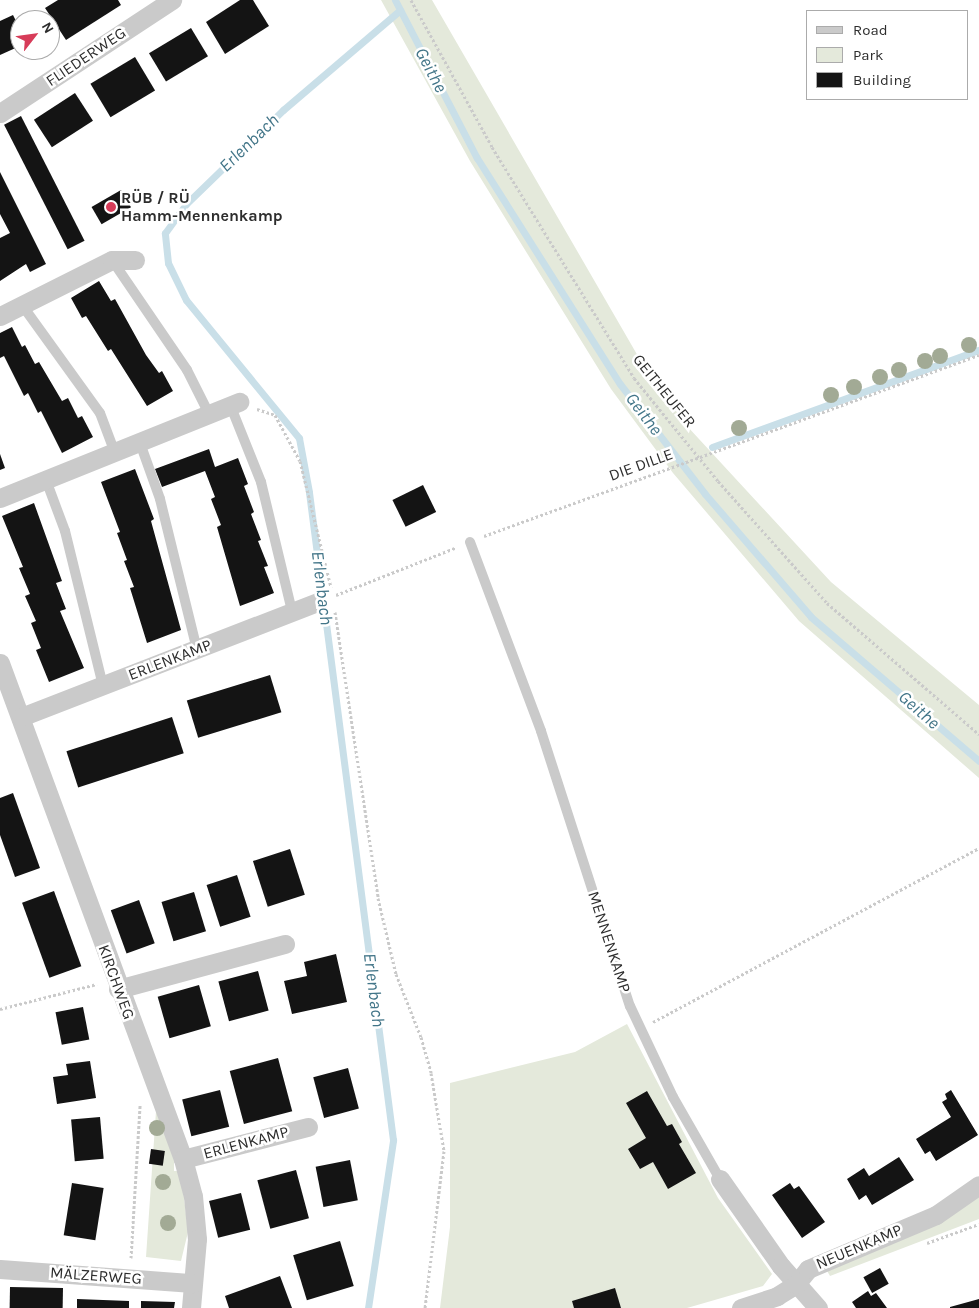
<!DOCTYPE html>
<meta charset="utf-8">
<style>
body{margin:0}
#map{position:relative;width:979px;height:1308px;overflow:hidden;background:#fff;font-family:Karla,sans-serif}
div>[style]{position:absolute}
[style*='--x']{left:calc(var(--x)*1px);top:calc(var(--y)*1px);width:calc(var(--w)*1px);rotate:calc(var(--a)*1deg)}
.green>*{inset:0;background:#e4e9db}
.stream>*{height:7px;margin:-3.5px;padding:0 3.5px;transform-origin:3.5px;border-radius:3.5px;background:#c9dfe8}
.building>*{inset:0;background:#141414;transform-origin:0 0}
.path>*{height:3px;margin-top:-1.5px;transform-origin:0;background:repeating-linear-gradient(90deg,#cacaca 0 2.5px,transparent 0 5px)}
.service>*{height:10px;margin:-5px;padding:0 5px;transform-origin:5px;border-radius:5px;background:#cacaca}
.minor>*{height:19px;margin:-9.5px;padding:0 9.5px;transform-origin:9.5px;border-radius:9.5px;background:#cacaca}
.trees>*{width:16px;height:16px;margin:-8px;border-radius:50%;background:#a2aa95}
.dots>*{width:14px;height:14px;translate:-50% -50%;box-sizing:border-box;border:2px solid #fff;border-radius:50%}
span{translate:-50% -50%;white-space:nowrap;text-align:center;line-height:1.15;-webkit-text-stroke:5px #fff;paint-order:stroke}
.street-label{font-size:16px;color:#2d2d2d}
.poi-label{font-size:16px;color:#2d2d2d;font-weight:700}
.left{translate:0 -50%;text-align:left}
.water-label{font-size:18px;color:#427588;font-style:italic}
.legend{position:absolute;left:806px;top:10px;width:162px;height:90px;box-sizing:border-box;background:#fff;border:1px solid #ababab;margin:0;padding:6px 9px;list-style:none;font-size:15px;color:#2d2d2d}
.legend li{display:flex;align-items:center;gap:10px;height:25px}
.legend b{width:25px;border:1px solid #ababab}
.north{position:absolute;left:10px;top:10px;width:50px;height:50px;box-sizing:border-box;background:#fff;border:1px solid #ababab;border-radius:50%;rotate:60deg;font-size:14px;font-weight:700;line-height:20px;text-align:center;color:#2d2d2d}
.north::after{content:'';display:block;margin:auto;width:18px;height:22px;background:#d73c59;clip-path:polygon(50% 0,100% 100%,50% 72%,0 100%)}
</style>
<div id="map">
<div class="green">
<div style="clip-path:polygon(381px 0,432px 0,646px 370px,687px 426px,831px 582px,979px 705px,979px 778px,799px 621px,673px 473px,611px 389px,470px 161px)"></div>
<div style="clip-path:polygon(627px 1024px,718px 1198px,772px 1274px,763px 1286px,687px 1308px,440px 1308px,450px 1227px,450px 1083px,575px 1052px)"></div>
<div style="clip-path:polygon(156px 1111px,174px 1159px,174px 1171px,181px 1171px,188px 1232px,181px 1261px,146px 1257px)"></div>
<div style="clip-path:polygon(979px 1190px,979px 1219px,830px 1276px,826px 1269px)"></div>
</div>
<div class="stream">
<div style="--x:395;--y:0;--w:178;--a:62.6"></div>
<div style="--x:477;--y:158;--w:267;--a:57.7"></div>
<div style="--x:620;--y:384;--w:139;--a:52.3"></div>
<div style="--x:705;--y:494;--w:162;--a:49.2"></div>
<div style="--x:811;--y:617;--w:221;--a:40.6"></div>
<div style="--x:712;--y:447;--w:284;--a:-20"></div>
<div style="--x:368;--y:1308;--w:170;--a:-81.5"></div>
<div style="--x:393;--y:1140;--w:653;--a:-97.39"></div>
<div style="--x:309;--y:492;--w:55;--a:-100.5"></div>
<div style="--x:299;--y:438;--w:178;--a:-129.3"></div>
<div style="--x:186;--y:300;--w:41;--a:-115.9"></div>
<div style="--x:168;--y:263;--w:30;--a:-96"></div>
<div style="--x:165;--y:233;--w:37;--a:-54"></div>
<div style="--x:187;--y:203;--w:134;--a:-44.1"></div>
<div style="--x:283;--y:110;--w:154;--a:-40.5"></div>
</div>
<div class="building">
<div style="clip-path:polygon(58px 0,118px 0,121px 5px,66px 40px,45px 8px)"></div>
<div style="clip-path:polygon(240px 0,253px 0,269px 26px,225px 54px,206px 22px)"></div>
<div style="clip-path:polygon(13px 15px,20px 29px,20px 46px,0 55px,0 21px)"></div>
<div style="left:191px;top:28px;width:33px;height:49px;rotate:59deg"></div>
<div style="left:135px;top:57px;width:39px;height:52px;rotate:59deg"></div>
<div style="left:75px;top:93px;width:33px;height:49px;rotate:57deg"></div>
<div style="left:21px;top:116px;width:140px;height:19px;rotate:63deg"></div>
<div style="clip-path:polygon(0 172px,46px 264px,30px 272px,26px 264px,0 281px,0 238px,10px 233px,0 214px)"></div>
<div style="left:121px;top:190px;width:20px;height:34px;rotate:60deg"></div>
<div style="clip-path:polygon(99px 281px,111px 301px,115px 299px,146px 355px,159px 373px,162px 371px,173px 391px,147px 406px,111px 349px,108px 351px,86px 316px,82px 318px,71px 298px)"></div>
<div style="clip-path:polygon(12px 327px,22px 347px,25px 345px,35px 364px,39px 362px,62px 401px,68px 398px,78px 418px,82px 416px,93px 437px,62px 453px,41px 411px,38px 413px,28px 393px,24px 396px,4px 356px,0 358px,0 333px)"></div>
<div style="clip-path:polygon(209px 449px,215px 467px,238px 458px,248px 484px,244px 486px,254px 512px,251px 514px,261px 540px,258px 541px,268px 566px,264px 567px,274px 593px,240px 606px,217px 527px,221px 525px,211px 499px,215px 497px,205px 471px,162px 487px,155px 469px)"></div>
<div style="clip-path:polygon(0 454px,5px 468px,0 470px)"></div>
<div style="clip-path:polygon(135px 469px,154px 519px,151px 521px,181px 630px,147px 643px,130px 588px,134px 587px,124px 561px,127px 560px,117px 533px,120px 532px,101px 482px)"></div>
<div style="left:423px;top:485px;width:30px;height:34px;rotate:64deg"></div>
<div style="clip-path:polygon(34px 503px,62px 581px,56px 583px,66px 609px,60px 611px,84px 668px,49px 682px,36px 650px,41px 648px,31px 623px,36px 621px,25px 596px,30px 594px,19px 568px,23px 567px,2px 516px)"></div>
<div style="left:270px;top:675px;width:39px;height:87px;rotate:73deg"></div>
<div style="left:172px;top:717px;width:38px;height:111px;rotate:72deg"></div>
<div style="clip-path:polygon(13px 793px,40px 868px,15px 877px,0 835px,0 798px)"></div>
<div style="left:290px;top:849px;width:48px;height:39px;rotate:72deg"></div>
<div style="left:237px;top:875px;width:44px;height:32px;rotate:72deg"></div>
<div style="left:54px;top:891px;width:80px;height:34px;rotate:70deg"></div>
<div style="left:194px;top:892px;width:41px;height:34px;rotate:73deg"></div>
<div style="left:139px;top:900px;width:46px;height:30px;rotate:70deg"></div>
<div style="clip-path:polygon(336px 954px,347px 1002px,292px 1014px,284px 981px,307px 976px,304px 962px)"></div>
<div style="left:258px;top:971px;width:41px;height:41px;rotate:75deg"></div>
<div style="left:199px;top:985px;width:43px;height:43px;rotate:74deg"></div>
<div style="left:83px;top:1007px;width:33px;height:28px;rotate:79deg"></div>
<div style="left:278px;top:1058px;width:55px;height:50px;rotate:75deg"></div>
<div style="clip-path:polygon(90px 1061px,96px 1098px,57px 1104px,53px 1077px,68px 1075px,66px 1064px)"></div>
<div style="left:348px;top:1068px;width:42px;height:36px;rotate:75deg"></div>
<div style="left:220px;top:1090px;width:38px;height:39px;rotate:76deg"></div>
<div style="clip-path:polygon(951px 1090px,978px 1135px,936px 1161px,930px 1151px,925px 1154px,916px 1139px,951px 1117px,942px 1102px,947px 1099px,945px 1094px)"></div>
<div style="clip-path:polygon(647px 1091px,667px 1126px,672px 1124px,682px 1142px,679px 1144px,696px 1173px,668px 1189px,653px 1162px,640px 1169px,628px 1149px,646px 1138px,626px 1103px)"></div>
<div style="left:100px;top:1117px;width:42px;height:29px;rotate:85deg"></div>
<div style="left:151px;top:1149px;width:14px;height:15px;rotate:8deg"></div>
<div style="clip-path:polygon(899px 1157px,914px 1180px,872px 1205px,866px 1195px,859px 1200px,847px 1179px,864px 1168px,869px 1176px)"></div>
<div style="left:350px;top:1160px;width:41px;height:35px;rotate:79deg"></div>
<div style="left:296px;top:1170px;width:50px;height:40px;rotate:75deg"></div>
<div style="left:72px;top:1183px;width:32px;height:53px;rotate:9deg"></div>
<div style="clip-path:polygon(790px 1183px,794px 1189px,799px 1186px,825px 1222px,802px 1238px,772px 1195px)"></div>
<div style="left:241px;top:1193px;width:38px;height:33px;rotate:76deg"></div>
<div style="left:340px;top:1241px;width:47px;height:49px;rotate:73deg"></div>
<div style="left:880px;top:1268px;width:18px;height:19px;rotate:61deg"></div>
<div style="clip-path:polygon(280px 1276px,292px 1308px,229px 1308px,225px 1296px)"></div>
<div style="left:10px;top:1287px;width:53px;height:21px;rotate:1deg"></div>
<div style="clip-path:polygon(615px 1288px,621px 1308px,574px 1308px,572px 1301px)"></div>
<div style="clip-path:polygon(868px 1291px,871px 1296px,876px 1293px,887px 1308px,856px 1308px,852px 1302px)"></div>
<div style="clip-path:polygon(77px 1299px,129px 1301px,129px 1308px,77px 1308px)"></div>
<div style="clip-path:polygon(979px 1299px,979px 1308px,950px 1308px,950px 1307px)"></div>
<div style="clip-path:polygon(141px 1301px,175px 1302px,174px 1308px,141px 1308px)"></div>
</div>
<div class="path">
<div style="--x:411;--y:0;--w:168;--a:61.1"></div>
<div style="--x:492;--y:147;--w:271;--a:58.4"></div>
<div style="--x:634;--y:378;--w:133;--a:50.8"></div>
<div style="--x:718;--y:481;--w:164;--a:48.2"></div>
<div style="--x:827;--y:603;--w:201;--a:40.8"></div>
<div style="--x:257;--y:409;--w:19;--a:18"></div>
<div style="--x:275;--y:415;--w:52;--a:61.5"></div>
<div style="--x:300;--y:461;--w:130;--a:76.2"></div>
<div style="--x:484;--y:536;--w:527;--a:-20.09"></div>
<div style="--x:336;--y:595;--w:128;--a:-21.6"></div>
<div style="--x:335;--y:612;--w:289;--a:81.4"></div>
<div style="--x:378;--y:898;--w:78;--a:76.7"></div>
<div style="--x:396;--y:974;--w:68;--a:68.4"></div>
<div style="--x:421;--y:1037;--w:37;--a:74"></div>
<div style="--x:431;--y:1073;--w:79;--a:80.5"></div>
<div style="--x:444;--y:1151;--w:158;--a:96.9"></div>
<div style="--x:0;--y:1009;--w:100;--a:-14.5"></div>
<div style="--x:653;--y:1022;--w:370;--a:-28.1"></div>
<div style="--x:927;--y:1243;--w:55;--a:-20.1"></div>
<div style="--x:131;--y:1258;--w:153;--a:-86.6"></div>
</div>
<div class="service">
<div style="--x:112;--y:260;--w:133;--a:55.7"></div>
<div style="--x:187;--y:370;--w:51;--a:63.4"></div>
<div style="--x:22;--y:305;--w:133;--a:54.2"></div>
<div style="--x:100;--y:413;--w:43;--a:69.4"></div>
<div style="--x:231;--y:407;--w:81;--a:68.2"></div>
<div style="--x:261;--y:482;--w:133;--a:76.5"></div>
<div style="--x:140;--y:443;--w:59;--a:70.3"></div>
<div style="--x:160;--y:499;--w:155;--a:76.2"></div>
<div style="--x:46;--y:480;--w:54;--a:69.6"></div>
<div style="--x:65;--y:531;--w:160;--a:76.2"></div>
<div style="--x:470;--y:542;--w:202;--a:69.4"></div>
<div style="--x:541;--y:731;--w:289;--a:72.1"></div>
<div style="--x:630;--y:1006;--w:101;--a:64.7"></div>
<div style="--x:673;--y:1097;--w:95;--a:60.2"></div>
</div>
<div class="minor">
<div style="--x:0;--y:113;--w:206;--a:-33.3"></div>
<div style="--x:0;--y:316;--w:125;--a:-26.6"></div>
<div style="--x:112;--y:260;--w:23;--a:0"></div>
<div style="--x:0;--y:498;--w:258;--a:-21.9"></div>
<div style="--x:0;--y:663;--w:529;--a:69.75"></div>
<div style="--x:183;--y:1159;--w:38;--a:75"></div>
<div style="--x:193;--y:1196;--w:43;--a:84.7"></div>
<div style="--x:197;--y:1239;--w:69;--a:95"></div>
<div style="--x:21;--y:717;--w:318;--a:-21.2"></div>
<div style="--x:118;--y:989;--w:173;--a:-15.1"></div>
<div style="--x:183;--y:1159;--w:129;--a:-14.4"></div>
<div style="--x:720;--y:1179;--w:106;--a:55"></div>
<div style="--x:781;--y:1266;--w:56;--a:48.6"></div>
<div style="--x:0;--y:1269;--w:193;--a:4.2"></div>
<div style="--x:741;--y:1308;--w:38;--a:-18"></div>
<div style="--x:777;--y:1296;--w:22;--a:-32"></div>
<div style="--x:796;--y:1284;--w:19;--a:-51"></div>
<div style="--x:808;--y:1269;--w:139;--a:-22.9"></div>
<div style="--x:936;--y:1215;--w:52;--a:-34.9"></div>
</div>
<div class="trees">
<div style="left:969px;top:345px"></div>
<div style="left:940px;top:356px"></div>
<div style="left:925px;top:361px"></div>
<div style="left:899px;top:370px"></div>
<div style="left:880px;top:377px"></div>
<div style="left:854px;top:387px"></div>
<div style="left:831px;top:395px"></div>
<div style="left:739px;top:428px"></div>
<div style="left:157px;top:1128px"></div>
<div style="left:163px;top:1182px"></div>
<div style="left:168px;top:1223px"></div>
</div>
<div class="dots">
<div style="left:111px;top:207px;background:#d73c59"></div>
</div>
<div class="street-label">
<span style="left:86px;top:57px;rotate:-34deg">FLIEDERWEG</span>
<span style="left:664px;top:391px;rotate:51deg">GEITHEUFER</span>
<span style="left:641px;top:465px;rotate:-20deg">DIE DILLE</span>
<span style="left:170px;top:660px;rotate:-21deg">ERLENKAMP</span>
<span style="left:609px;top:942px;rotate:72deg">MENNENKAMP</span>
<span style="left:116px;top:982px;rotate:70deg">KIRCHWEG</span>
<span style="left:246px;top:1143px;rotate:-15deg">ERLENKAMP</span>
<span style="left:859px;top:1247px;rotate:-23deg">NEUENKAMP</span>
<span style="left:96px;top:1276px;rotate:4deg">MÄLZERWEG</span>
</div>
<div class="poi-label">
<span class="left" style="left:121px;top:207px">RÜB / RÜ<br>Hamm-Mennenkamp</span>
</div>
<div class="water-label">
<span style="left:431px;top:70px;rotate:62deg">Geithe</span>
<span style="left:249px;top:143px;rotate:-44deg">Erlenbach</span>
<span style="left:644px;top:414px;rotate:53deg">Geithe</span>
<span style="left:322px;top:588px;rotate:83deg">Erlenbach</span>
<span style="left:919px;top:710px;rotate:41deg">Geithe</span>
<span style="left:374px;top:990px;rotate:83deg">Erlenbach</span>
</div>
<ul class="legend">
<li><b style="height:6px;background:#cacaca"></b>Road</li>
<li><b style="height:14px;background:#e4e9db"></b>Park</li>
<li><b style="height:14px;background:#141414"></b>Building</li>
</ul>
<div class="north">N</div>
</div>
